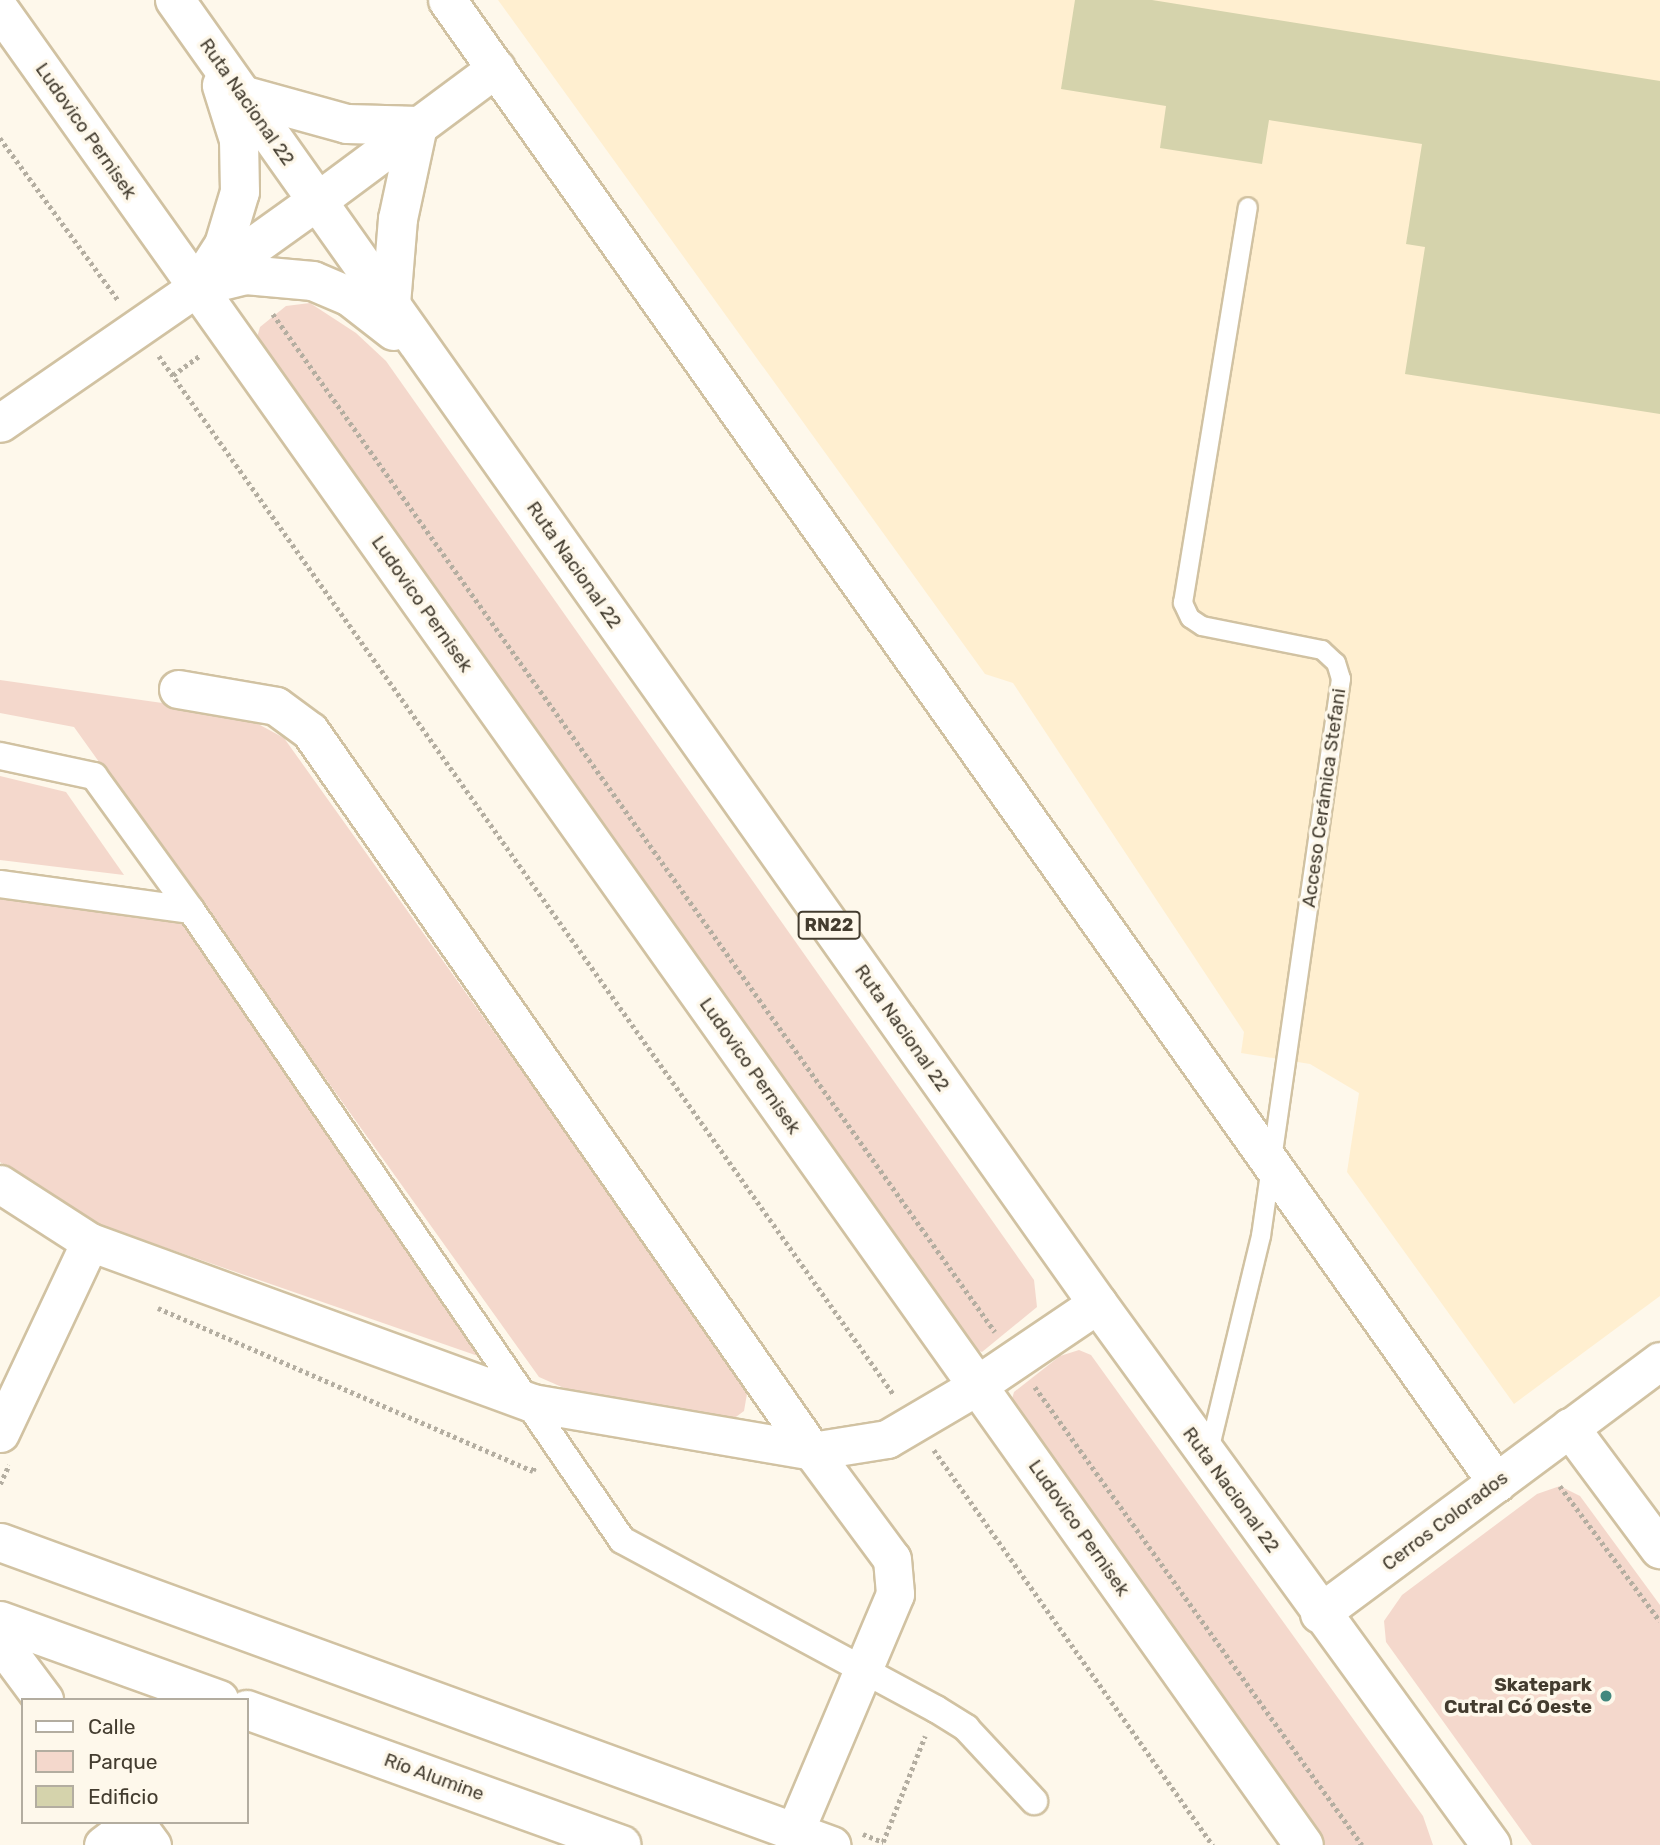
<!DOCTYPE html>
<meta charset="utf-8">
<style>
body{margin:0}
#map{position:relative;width:1660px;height:1845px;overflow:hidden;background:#fef8eb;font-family:Rubik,sans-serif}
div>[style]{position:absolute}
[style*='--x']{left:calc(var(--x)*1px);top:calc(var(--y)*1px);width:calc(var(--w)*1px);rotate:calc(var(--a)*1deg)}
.built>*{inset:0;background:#ffefd0}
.green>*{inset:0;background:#f4d8cc}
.building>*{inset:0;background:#d5d3ac}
.path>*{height:4.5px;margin-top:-2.25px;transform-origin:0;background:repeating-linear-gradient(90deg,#b4aea1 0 3.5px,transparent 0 7px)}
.roads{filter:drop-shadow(2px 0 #d1c2a2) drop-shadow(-2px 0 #d1c2a2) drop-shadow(0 2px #d1c2a2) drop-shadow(0 -2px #d1c2a2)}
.service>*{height:18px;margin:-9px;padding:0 9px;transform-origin:9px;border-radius:9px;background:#fff}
.pedestrian>*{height:26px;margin:-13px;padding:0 13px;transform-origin:13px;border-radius:13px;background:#fff}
.minor>*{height:37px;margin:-18.5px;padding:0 18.5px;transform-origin:18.5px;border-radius:18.5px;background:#fff}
.tertiary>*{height:38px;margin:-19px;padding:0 19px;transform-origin:19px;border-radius:19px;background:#fff}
.secondary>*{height:38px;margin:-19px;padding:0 19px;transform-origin:19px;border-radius:19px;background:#fff}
.trunk>*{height:38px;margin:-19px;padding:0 19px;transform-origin:19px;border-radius:19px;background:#fff}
.dots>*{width:19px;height:19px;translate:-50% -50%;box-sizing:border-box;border:4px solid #fef8eb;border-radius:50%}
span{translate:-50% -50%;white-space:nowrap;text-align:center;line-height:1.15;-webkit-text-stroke:7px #fef8eb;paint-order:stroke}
.shield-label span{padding:2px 5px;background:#fef8eb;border:2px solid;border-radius:5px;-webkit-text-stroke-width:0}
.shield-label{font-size:18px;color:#433c2f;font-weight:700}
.street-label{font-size:19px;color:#433c2f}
.poi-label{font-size:19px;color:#433c2f;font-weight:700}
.right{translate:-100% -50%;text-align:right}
.legend{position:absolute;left:21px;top:1698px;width:228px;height:126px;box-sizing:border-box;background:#fef8eb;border:2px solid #b3ada0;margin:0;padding:9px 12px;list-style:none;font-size:21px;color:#433c2f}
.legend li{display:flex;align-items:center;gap:14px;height:35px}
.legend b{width:35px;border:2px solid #b3ada0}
</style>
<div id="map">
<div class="built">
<div style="clip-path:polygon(498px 0,1660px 0,1660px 1296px,1514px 1404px,1347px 1172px,1359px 1093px,1310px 1064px,1241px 1053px,1244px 1032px,1013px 683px,985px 674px)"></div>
</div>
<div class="green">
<div style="clip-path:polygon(310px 303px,356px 333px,386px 361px,1034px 1280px,1037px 1307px,982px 1352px,966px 1346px,256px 341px,260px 327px,286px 306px)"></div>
<div style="clip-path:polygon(0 680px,240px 714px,284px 738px,748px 1388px,744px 1411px,725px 1425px,589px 1399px,539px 1377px,74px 727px,0 713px)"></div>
<div style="clip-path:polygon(0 776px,66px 792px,124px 875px,0 860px)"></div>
<div style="clip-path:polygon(0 890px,185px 915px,478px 1356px,80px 1218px,0 1162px)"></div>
<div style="clip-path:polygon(1079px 1350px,1091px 1355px,1423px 1816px,1433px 1845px,1319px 1845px,1010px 1406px,1014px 1392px,1060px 1356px)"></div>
<div style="clip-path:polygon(1560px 1486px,1580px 1496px,1660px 1605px,1660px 1845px,1532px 1845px,1386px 1642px,1384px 1621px,1402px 1595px,1537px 1494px)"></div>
</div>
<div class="building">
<div style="clip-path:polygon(1075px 0,1152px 0,1660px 81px,1660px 414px,1405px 374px,1425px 247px,1406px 244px,1422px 144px,1269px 120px,1262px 164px,1160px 148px,1166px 106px,1061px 89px)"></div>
</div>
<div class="path">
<div style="--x:0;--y:138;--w:202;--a:53.9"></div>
<div style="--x:273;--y:314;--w:1248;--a:54.65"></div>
<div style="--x:159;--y:356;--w:1273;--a:54.72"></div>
<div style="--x:173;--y:375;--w:34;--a:-36"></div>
<div style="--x:158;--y:1308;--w:409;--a:23.5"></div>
<div style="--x:533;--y:1471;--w:6;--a:-72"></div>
<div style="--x:1035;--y:1387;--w:563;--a:54.47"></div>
<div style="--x:934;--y:1450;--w:484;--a:54.8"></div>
<div style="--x:0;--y:1484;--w:21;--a:-65"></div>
<div style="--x:1560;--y:1486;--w:168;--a:53.5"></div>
<div style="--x:863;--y:1834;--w:22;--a:22"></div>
<div style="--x:883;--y:1842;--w:114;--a:-68.4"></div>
</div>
<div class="roads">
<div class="service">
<div style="--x:1208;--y:1455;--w:225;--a:-76.4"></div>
<div style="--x:1261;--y:1236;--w:563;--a:-81.83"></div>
<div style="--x:1341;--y:679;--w:17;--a:-107"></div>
<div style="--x:1336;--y:663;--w:19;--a:-137"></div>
<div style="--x:1322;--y:650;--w:122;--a:-168.7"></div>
<div style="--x:1202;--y:626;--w:14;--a:-146"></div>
<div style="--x:1190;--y:618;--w:17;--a:-115"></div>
<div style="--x:1183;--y:603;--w:401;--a:-80.7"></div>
</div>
<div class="pedestrian">
<div style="--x:0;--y:756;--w:96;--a:12"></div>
<div style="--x:94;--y:776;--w:165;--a:54.1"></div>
<div style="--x:0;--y:884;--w:193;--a:7.8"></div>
<div style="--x:191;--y:910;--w:763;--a:55.62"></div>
<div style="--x:622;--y:1540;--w:357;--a:28.3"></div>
<div style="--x:936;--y:1709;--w:36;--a:32"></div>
<div style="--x:966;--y:1728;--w:100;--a:47"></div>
</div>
<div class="minor">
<div style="--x:447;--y:0;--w:1817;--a:54.7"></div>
<div style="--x:0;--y:10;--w:340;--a:54.6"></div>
<div style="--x:197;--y:287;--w:239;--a:145.4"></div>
<div style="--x:317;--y:201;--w:223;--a:-36.6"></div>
<div style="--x:178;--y:689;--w:99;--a:9.8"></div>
<div style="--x:276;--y:706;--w:42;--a:36.3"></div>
<div style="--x:310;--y:731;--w:878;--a:55.11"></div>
<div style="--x:812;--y:1451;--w:134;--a:53.5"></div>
<div style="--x:892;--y:1559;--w:35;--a:85"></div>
<div style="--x:895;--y:1594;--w:257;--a:112.9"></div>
<div style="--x:0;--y:1184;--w:107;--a:32.8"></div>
<div style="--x:90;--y:1242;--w:470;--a:20"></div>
<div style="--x:532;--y:1403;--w:284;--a:9.7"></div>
<div style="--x:812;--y:1451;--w:76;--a:-9.1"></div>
<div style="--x:887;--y:1439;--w:104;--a:-30.5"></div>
<div style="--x:1570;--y:1428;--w:112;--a:-36.7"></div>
<div style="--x:0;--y:1433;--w:211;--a:-64.8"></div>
<div style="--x:0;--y:1542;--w:885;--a:20.03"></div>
<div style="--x:135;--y:1822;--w:29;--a:54"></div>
<div style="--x:103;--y:1845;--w:38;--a:-37"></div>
</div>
<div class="tertiary">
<div style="--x:317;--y:201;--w:148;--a:144.4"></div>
<div style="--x:197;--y:287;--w:1911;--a:54.61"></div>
<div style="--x:977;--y:1386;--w:146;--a:-34.1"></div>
<div style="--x:0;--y:1621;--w:233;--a:19.8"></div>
<div style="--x:0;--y:1641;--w:74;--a:53.3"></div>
<div style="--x:247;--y:1710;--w:398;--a:19.8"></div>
</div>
<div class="secondary">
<div style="--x:1320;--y:1614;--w:312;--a:-36.6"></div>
<div style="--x:1570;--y:1428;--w:151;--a:53.4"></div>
</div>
<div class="trunk">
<div style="--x:175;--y:0;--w:1598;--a:54.71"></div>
<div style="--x:1098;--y:1304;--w:669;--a:54"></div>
<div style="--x:242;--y:95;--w:109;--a:15.4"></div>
<div style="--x:347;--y:124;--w:71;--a:1.6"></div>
<div style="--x:418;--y:126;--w:95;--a:102.1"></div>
<div style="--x:398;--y:219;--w:86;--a:94.7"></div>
<div style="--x:197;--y:287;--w:50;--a:-13.8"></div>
<div style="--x:246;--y:275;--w:67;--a:5.1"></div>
<div style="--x:313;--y:281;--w:39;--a:23"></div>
<div style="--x:349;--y:296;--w:57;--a:37.9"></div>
<div style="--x:197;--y:287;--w:50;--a:-57.3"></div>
<div style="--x:224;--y:245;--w:55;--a:-73.2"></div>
<div style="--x:240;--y:192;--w:52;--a:-91.1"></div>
<div style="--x:239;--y:140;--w:57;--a:-107.5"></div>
</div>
</div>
<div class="dots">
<div style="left:1606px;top:1696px;background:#42877e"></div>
</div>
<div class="shield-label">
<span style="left:829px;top:925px">RN22</span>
</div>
<div class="street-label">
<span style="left:247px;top:102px;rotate:55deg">Ruta Nacional 22</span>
<span style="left:86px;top:131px;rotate:55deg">Ludovico Pernisek</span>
<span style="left:574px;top:565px;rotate:55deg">Ruta Nacional 22</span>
<span style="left:422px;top:604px;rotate:55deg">Ludovico Pernisek</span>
<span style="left:1324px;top:798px;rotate:-82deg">Acceso Cerámica Stefani</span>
<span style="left:902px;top:1028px;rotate:55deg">Ruta Nacional 22</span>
<span style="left:750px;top:1066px;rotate:55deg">Ludovico Pernisek</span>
<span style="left:1231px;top:1490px;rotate:54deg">Ruta Nacional 22</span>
<span style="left:1445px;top:1521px;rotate:-37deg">Cerros Colorados</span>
<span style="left:1079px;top:1528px;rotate:55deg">Ludovico Pernisek</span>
<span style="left:434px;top:1777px;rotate:20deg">Río Alumine</span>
</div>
<div class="poi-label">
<span class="right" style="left:1592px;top:1696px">Skatepark<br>Cutral Có Oeste</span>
</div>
<ul class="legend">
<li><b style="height:9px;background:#fff"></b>Calle</li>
<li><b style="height:19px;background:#f4d8cc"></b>Parque</li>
<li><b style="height:19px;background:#d5d3ac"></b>Edificio</li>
</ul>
</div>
